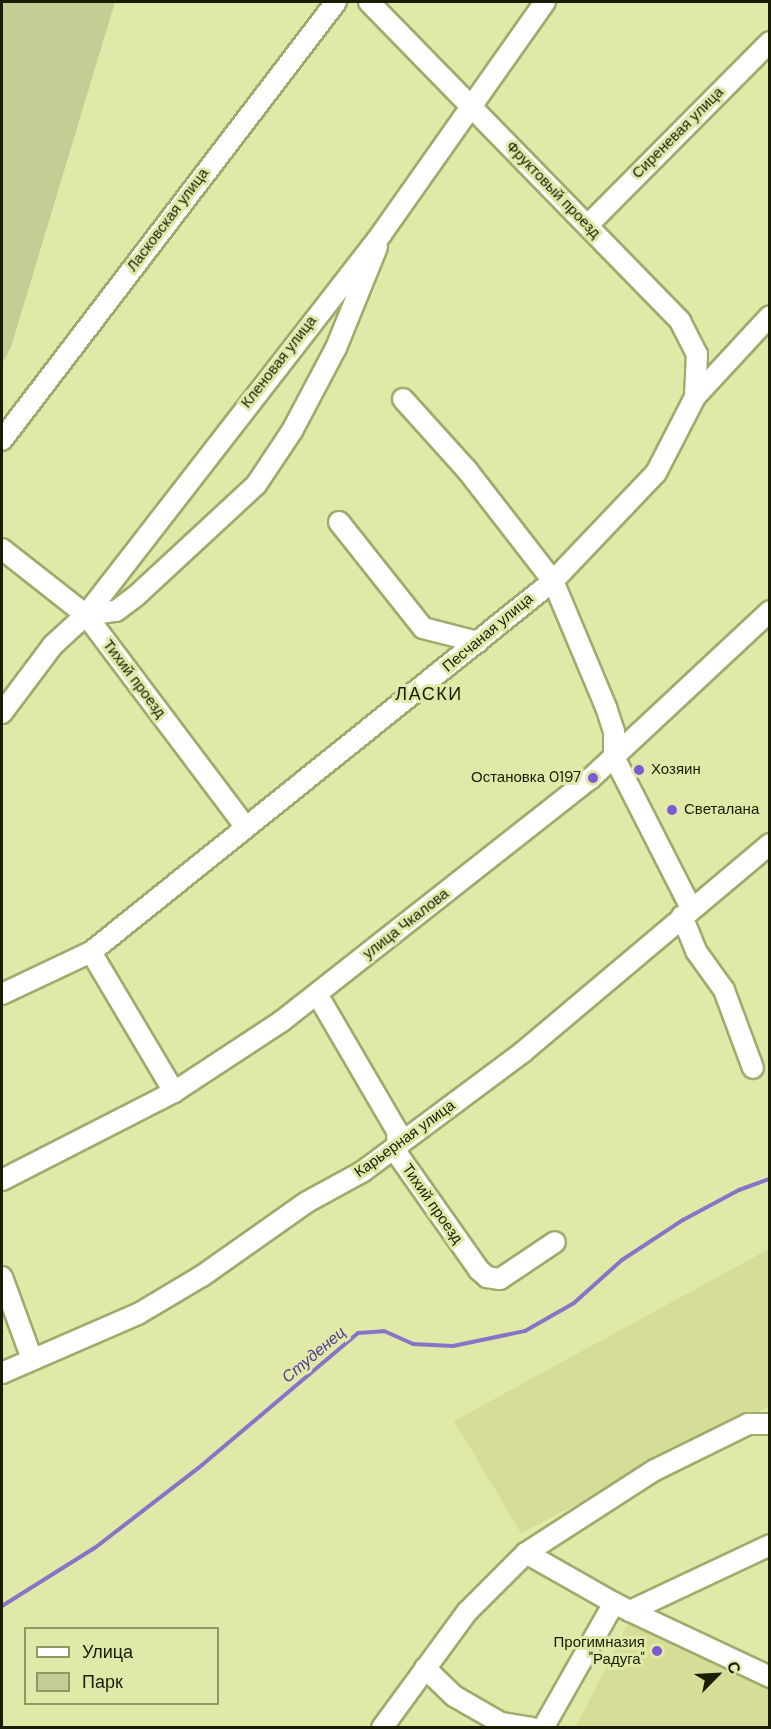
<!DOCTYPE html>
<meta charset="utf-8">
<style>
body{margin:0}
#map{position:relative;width:771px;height:1729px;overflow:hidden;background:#e1e9a9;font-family:"DM Sans",sans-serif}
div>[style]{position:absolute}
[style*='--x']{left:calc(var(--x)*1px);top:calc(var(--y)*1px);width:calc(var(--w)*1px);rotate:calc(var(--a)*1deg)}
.built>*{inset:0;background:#d5dd96}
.green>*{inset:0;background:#c5cc94}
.stream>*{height:4px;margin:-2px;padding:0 2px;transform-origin:2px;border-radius:2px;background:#8874c7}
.roads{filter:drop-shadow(2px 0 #a2a96c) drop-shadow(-2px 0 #a2a96c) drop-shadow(0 2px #a2a96c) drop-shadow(0 -2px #a2a96c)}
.minor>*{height:20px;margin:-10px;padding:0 10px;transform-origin:10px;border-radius:10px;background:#fff}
.dots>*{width:16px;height:16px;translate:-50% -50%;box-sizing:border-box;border:3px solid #e1e9a9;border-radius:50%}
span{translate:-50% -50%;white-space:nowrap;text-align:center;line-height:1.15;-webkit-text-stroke:6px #e1e9a9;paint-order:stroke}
.street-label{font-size:15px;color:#1a1c04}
.poi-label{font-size:15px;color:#1a1c04}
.left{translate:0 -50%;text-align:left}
.right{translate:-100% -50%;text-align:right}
.water-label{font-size:16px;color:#553699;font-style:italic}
.quarter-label{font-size:18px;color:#1a1c04;letter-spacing:1.5px}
.frame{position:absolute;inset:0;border:3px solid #1a1c04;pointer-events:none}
.legend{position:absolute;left:24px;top:1627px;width:195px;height:78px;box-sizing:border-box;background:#e1e9a9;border:2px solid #919767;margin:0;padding:8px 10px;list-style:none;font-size:18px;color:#1a1c04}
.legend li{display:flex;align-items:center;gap:12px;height:30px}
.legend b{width:30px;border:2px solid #919767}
.north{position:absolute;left:687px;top:1645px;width:60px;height:60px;-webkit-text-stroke:4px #e1e9a9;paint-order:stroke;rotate:66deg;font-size:16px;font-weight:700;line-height:24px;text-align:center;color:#1a1c04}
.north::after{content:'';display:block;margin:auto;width:21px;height:27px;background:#1a1c04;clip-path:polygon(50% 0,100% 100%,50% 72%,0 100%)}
</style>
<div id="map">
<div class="built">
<div style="clip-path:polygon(769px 1249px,769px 1406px,521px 1533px,454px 1421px)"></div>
<div style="clip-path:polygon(631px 1618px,769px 1684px,769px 1727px,575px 1728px)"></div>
</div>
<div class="green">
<div style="clip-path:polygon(2px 2px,115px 2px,11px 347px,2px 364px)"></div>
</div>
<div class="stream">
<div style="--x:2;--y:1606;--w:111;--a:-32.1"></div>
<div style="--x:96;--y:1547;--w:134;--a:-37.7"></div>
<div style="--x:202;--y:1465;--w:204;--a:-40.2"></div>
<div style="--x:358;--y:1333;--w:26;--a:-4"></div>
<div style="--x:384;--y:1331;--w:32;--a:24"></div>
<div style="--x:413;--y:1344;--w:40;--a:2.9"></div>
<div style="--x:453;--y:1346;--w:74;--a:-11.8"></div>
<div style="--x:525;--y:1331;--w:56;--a:-29.7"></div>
<div style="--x:574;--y:1303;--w:64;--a:-41.9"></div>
<div style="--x:622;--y:1260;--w:73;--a:-33.3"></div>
<div style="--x:683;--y:1220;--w:64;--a:-28.2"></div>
<div style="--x:739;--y:1190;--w:33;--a:-20"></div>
</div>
<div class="roads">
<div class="minor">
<div style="--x:369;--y:2;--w:446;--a:45.7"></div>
<div style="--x:680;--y:321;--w:37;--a:63"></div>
<div style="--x:697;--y:354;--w:43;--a:92.7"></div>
<div style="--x:588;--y:225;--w:258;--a:-45.2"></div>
<div style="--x:403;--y:399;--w:96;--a:48"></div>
<div style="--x:467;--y:470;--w:140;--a:52.2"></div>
<div style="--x:553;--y:581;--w:137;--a:67.2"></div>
<div style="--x:606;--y:707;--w:25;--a:72"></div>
<div style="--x:614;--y:731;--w:26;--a:90"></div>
<div style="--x:614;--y:757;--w:169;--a:63"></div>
<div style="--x:2;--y:440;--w:551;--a:-52.67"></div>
<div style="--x:339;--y:522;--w:135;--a:51.6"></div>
<div style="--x:423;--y:628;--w:57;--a:14.3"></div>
<div style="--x:2;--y:549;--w:107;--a:38.2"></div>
<div style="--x:86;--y:615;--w:266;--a:53"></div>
<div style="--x:86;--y:615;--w:30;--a:-8"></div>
<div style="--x:116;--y:611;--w:25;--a:-37"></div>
<div style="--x:136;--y:596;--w:163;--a:-42.8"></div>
<div style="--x:256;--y:485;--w:65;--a:-56.3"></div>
<div style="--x:292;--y:431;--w:94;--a:-62.1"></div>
<div style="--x:336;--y:348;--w:109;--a:-67.9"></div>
<div style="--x:2;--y:713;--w:85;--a:-53.1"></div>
<div style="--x:53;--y:645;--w:45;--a:-42.3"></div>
<div style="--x:86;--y:615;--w:483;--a:-52.2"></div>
<div style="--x:382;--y:233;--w:283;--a:-54.8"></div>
<div style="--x:682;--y:916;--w:38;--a:68"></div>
<div style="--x:696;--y:951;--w:48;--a:54.3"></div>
<div style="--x:724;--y:990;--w:83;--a:69.6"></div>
<div style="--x:91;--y:952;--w:163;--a:59.3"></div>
<div style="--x:2;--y:994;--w:98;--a:-25.3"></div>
<div style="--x:91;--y:952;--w:593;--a:-38.77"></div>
<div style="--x:553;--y:581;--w:149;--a:-46.4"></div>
<div style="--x:656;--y:473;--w:85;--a:-62.8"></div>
<div style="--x:695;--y:397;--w:110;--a:-47.2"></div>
<div style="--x:317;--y:994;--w:159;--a:59.7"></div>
<div style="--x:397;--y:1131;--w:24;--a:88"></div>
<div style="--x:398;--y:1155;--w:141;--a:54.8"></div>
<div style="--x:479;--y:1270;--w:11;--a:41"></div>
<div style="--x:487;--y:1277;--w:13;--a:9"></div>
<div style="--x:500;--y:1279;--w:66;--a:-33.9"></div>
<div style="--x:2;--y:1180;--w:193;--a:-27.1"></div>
<div style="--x:174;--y:1092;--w:129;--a:-33.3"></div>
<div style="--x:282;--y:1021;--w:392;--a:-38.2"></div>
<div style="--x:590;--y:779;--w:246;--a:-43"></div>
<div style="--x:2;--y:1277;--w:87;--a:69.9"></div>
<div style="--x:2;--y:1373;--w:148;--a:-23.5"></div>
<div style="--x:138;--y:1314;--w:74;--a:-30.7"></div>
<div style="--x:202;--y:1276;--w:128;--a:-35.2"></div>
<div style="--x:307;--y:1202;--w:63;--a:-28.6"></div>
<div style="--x:362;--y:1172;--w:201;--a:-36.7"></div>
<div style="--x:523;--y:1052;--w:323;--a:-40.1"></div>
<div style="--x:526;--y:1553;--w:101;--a:29.6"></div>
<div style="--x:614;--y:1603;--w:144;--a:119.6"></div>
<div style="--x:614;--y:1603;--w:18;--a:27"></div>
<div style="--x:630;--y:1611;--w:155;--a:-25.2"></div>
<div style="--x:630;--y:1611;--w:155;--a:25.2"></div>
<div style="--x:425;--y:1668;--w:40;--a:44"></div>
<div style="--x:454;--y:1696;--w:54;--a:29.9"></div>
<div style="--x:501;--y:1723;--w:6;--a:121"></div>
<div style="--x:501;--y:1723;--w:31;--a:9"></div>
<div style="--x:382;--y:1728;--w:144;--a:-53.8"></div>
<div style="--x:467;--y:1612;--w:83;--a:-45"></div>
<div style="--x:526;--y:1553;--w:153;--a:-32.8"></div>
<div style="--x:655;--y:1470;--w:104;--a:-26.3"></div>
<div style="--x:748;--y:1424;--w:22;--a:0"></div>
</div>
</div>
<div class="dots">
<div style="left:639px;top:770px;background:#7d59d3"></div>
<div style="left:593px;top:778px;background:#7d59d3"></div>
<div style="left:672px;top:810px;background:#7d59d3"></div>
<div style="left:657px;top:1651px;background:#7d59d3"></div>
</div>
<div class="street-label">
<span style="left:678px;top:133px;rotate:-45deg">Сиреневая улица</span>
<span style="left:553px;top:190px;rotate:46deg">Фруктовый проезд</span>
<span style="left:168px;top:220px;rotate:-53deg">Ласковская улица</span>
<span style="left:279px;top:362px;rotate:-52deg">Кленовая улица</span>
<span style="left:488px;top:633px;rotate:-40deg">Песчаная улица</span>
<span style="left:134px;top:679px;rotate:53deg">Тихий проезд</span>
<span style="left:406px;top:924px;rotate:-38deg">улица Чкалова</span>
<span style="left:405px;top:1139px;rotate:-36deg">Карьерная улица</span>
<span style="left:432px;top:1204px;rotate:55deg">Тихий проезд</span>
</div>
<div class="poi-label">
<span class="left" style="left:651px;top:770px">Хозяин</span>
<span class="right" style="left:581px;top:778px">Остановка 0197</span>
<span class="left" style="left:684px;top:810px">Светалана</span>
<span class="right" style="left:645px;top:1651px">Прогимназия<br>"Радуга"</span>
</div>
<div class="water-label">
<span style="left:314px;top:1355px;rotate:-40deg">Студенец</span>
</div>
<div class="quarter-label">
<span style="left:429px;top:694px">ЛАСКИ</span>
</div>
<div class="frame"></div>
<ul class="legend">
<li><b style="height:8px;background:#fff"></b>Улица</li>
<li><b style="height:16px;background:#c5cc94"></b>Парк</li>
</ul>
<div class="north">С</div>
</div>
